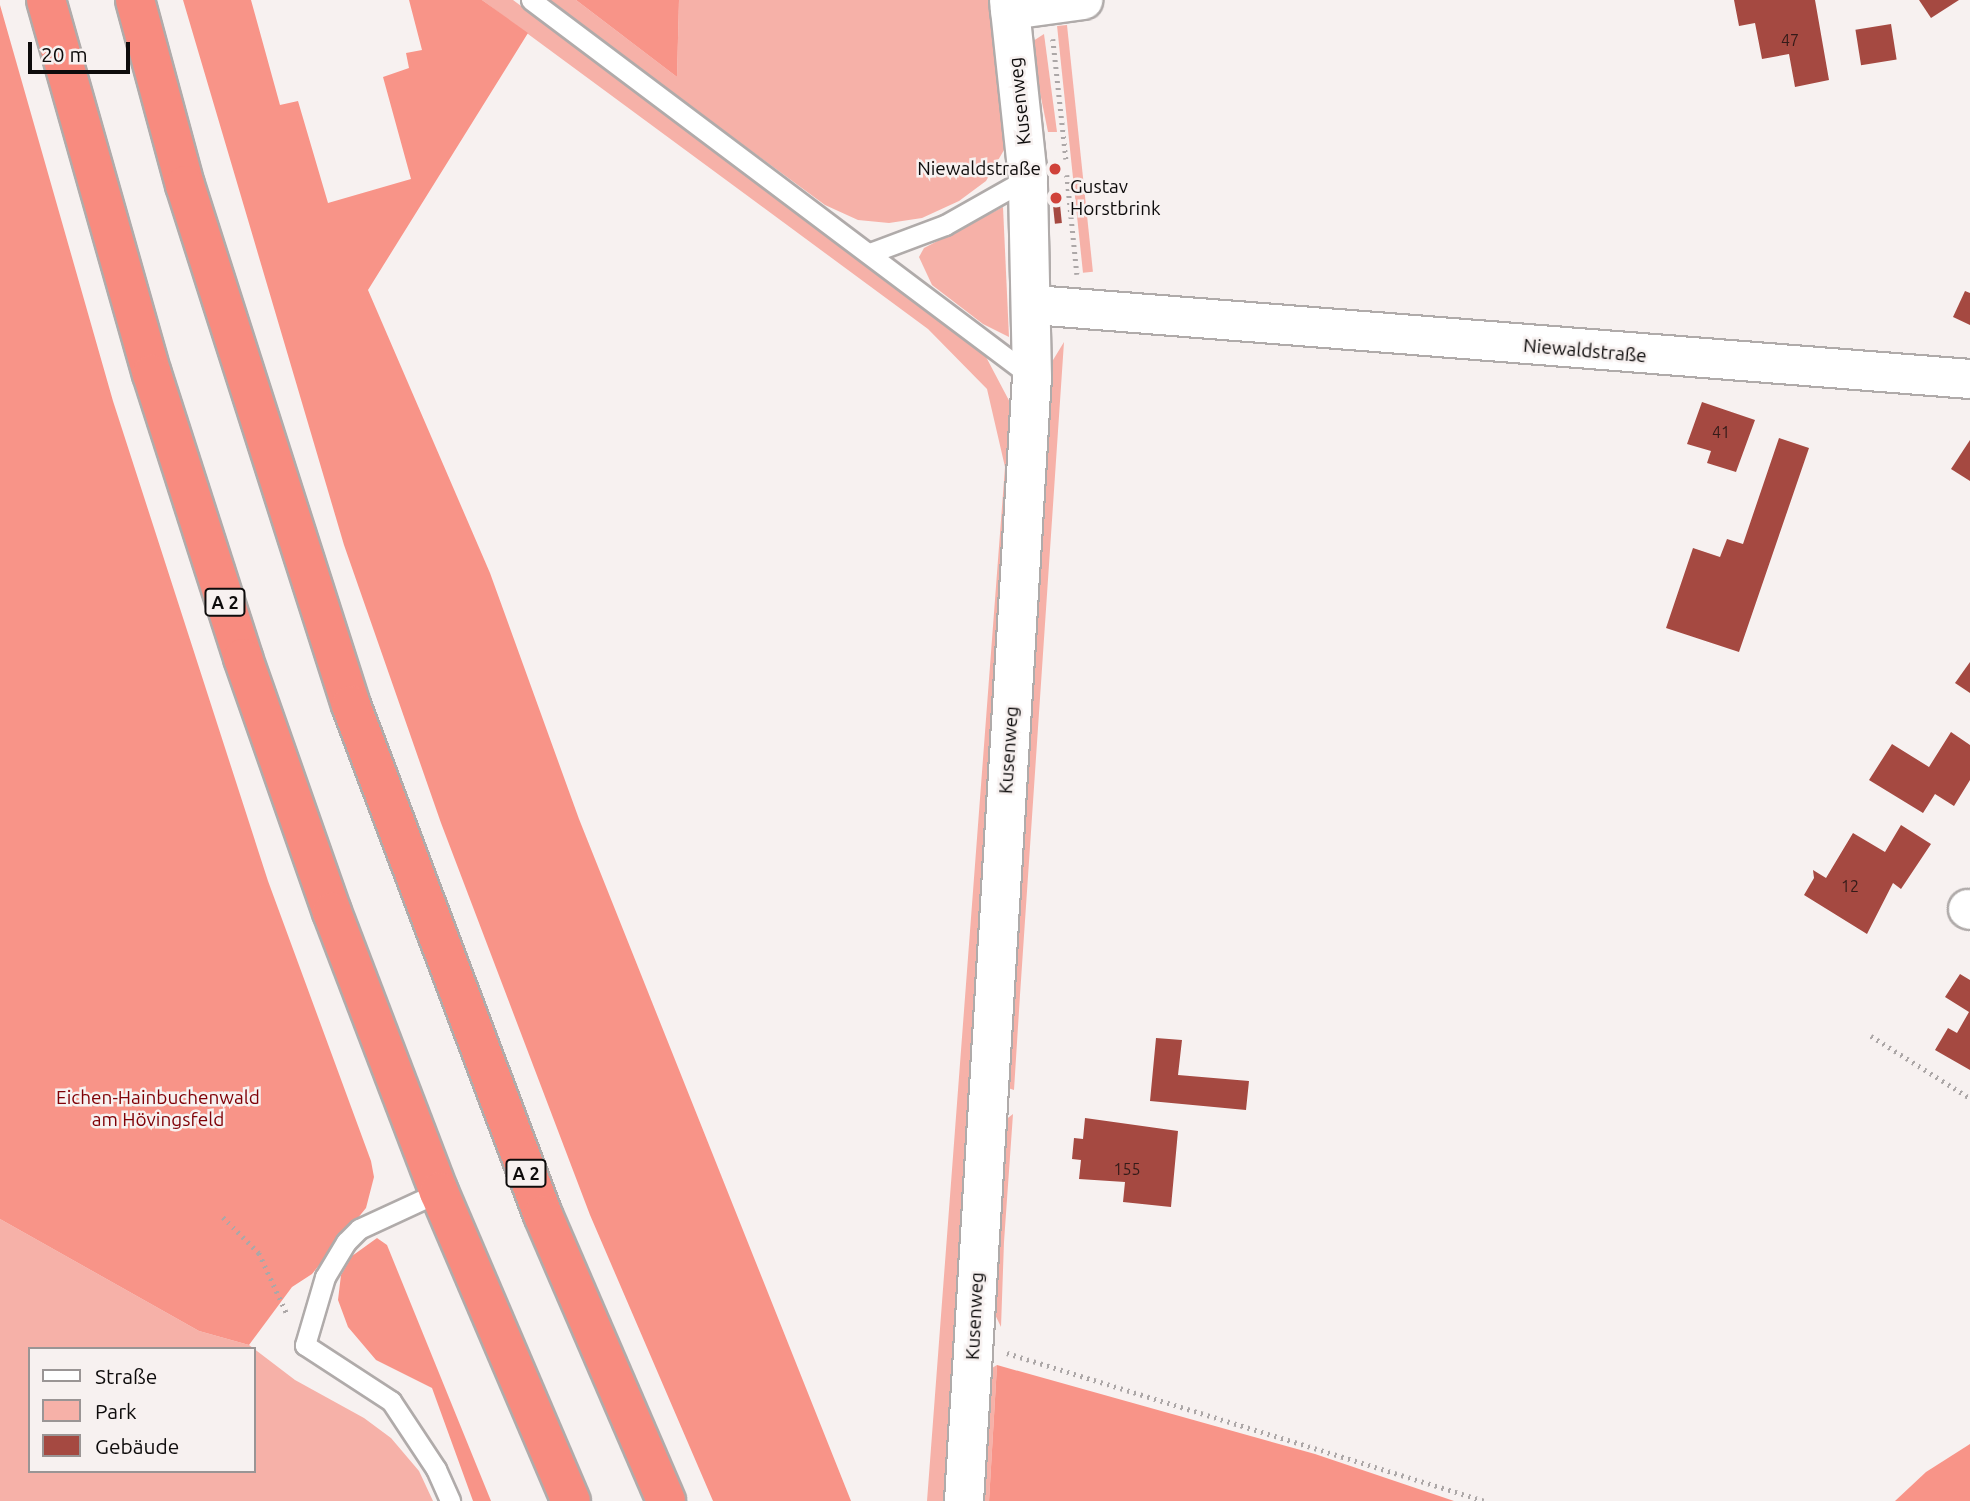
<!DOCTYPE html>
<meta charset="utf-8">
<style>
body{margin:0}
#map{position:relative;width:1970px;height:1501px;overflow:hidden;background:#f7f1f0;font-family:Ubuntu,sans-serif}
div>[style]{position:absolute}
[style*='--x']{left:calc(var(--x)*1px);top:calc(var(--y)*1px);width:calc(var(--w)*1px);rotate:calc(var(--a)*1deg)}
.green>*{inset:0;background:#f6b1a8;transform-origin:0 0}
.forest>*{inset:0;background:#f89488}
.building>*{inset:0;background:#a54941;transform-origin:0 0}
.path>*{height:4.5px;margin-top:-2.25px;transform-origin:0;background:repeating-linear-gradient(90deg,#aca7a7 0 2px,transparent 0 7px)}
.roads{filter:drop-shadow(2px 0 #b0abaa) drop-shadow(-2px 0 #b0abaa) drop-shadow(0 2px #b0abaa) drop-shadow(0 -2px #b0abaa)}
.lane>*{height:19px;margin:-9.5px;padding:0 9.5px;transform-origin:9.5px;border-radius:9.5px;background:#fff}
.street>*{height:38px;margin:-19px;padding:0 19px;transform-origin:19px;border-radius:19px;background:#fff}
.secondary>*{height:38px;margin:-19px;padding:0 19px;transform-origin:19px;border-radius:19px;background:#fff}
.highway>*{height:38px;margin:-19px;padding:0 19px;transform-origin:19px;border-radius:19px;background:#f88b7f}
.dots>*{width:19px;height:19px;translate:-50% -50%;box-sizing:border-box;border:4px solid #f7f1f0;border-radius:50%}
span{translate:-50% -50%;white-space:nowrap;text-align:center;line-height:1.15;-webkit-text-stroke:5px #f7f1f0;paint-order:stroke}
.number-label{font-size:16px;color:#341b19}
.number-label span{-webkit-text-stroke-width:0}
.shield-label span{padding:2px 5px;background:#f7f1f0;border:2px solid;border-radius:5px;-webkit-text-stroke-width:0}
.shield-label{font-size:18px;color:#0e0c0c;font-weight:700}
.street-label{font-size:19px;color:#0e0c0c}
.poi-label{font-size:19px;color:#0e0c0c}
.right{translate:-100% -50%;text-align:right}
.left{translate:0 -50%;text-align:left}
.park-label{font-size:19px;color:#7f0006}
.legend{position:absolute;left:28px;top:1347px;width:228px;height:126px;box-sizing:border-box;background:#f7f1f0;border:2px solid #9a9595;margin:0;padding:9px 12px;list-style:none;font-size:21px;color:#0e0c0c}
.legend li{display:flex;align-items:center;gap:14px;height:35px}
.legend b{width:35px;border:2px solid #9a9595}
.scale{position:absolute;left:28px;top:42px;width:102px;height:32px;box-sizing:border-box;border:4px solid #0e0c0c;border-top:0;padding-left:9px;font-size:21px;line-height:24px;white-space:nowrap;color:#0e0c0c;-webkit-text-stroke:5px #f7f1f0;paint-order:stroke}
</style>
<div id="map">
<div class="green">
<div style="clip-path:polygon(482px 0,513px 0,963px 335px,985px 355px,1014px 410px,946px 1501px,927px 1501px,1005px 467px,987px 389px,928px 329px)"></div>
<div style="clip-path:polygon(546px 0,576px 0,677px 77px,679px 0,994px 0,1008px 115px,1004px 150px,986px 181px,959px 201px,922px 218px,889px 223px,858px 220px,825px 205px)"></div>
<div style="left:1067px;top:25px;width:248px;height:10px;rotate:84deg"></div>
<div style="clip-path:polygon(1044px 34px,1057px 132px,1048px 132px,1030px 43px)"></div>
<div style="clip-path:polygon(1003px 207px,1009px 337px,983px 324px,932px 285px,919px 257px,924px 248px)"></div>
<div style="clip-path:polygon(1064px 342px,1020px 995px,1014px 1090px,1008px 1088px,1050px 365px)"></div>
<div style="clip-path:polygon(1013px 1114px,1004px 1242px,1001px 1327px,988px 1300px,1004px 1121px)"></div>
<div style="clip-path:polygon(evenodd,0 1219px,199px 1331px,249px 1345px,295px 1380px,364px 1418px,391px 1438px,419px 1471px,433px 1501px,0 1501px,0 1219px,30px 1349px,254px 1349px,254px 1471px,30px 1471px,30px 1349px)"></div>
<div style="clip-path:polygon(997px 1365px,989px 1501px,977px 1501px,987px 1371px)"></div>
</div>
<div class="forest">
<div style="clip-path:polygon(183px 0,251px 0,280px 105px,298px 101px,328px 203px,411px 179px,383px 77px,409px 68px,406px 53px,422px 50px,409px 0,482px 0,528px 33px,368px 290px,490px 573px,579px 819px,851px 1501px,713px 1501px,590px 1215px,441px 823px,344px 545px)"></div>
<div style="clip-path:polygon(576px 0,679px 0,677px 77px)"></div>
<div style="clip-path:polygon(0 5px,113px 401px,268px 881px,371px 1161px,374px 1177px,366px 1208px,312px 1274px,292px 1287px,249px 1345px,199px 1331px,0 1219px)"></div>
<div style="clip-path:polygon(377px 1238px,387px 1245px,491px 1501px,473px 1501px,432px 1388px,376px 1360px,348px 1327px,338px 1300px,341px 1275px,352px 1256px)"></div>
<div style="clip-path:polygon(997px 1365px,1315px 1454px,1454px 1501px,989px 1501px)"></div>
<div style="clip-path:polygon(1970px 1444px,1970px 1501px,1895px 1501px,1926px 1472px)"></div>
</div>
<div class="building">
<div style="clip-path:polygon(1734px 0,1815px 0,1829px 80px,1795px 87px,1789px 54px,1762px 59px,1755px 23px,1739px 26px)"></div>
<div style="clip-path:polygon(1919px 0,1959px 0,1931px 18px)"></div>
<div style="left:1891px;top:24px;width:36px;height:36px;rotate:81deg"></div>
<div style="left:1060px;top:205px;width:18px;height:7px;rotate:84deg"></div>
<div style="clip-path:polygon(1965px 291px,1970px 293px,1970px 325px,1953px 317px)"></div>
<div style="clip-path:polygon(1702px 402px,1755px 420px,1736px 472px,1707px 463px,1711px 451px,1687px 444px)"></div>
<div style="clip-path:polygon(1779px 438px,1809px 448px,1739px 652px,1666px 628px,1693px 548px,1720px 557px,1727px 539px,1743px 544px)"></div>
<div style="clip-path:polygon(1970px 440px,1970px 481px,1951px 469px)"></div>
<div style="clip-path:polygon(1970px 662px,1970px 693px,1955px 683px)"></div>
<div style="clip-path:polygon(1951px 732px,1970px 745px,1970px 780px,1954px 806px,1935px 794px,1923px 813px,1869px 780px,1892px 744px,1929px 767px)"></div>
<div style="clip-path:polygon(1901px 825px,1931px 844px,1901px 889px,1893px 883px,1867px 934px,1804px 895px,1814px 878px,1813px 870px,1826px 878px,1853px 833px,1885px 852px)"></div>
<div style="clip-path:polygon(1960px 974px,1970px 980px,1970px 1070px,1935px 1050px,1948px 1028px,1957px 1033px,1969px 1012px,1945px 997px)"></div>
<div style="clip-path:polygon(1156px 1038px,1182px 1040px,1178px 1075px,1249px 1081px,1246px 1110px,1150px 1101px)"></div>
<div style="clip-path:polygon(1085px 1118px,1178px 1131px,1171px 1207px,1123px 1202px,1125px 1182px,1079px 1179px,1081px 1160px,1072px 1159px,1074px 1138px,1083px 1139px)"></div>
</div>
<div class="path">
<div style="--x:1053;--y:39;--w:121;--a:83.8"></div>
<div style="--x:1067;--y:175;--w:100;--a:84.2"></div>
<div style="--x:1871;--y:1036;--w:117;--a:32.1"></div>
<div style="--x:223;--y:1217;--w:51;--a:45"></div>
<div style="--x:259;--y:1253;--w:67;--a:65.3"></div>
<div style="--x:1007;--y:1353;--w:499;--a:17.2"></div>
</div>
<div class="roads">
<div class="lane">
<div style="--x:531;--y:0;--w:627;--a:36.96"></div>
<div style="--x:870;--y:253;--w:80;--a:-20.5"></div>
<div style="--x:945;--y:225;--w:95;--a:-29.5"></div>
<div style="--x:439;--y:1192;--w:88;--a:155.2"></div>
<div style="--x:359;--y:1229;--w:18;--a:135"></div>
<div style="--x:346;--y:1242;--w:41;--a:121"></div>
<div style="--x:325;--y:1277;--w:71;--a:106.4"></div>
<div style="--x:305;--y:1345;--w:103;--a:33.1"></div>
<div style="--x:391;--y:1401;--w:82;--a:56.5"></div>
<div style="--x:436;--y:1469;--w:35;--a:66"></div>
</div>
<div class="street">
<div style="--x:1010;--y:10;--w:74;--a:-7.8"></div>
<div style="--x:1034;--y:305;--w:939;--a:4.52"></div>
<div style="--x:1968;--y:909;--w:2;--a:27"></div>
</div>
<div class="secondary">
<div style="--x:964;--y:1501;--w:1126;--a:-86.54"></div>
<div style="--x:1032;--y:377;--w:199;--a:-91.2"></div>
<div style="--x:1028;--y:178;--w:179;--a:-96.1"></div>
</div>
<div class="highway">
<div style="--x:46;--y:0;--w:389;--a:74.2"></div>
<div style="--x:152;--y:374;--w:298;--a:72.2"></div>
<div style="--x:243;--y:658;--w:269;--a:70.7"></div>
<div style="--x:332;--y:912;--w:300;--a:69.1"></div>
<div style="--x:439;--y:1192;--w:336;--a:66.9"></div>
<div style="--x:135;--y:0;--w:192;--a:74.9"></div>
<div style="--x:185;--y:185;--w:546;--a:72.3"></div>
<div style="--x:351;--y:705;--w:545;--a:69.37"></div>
<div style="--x:543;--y:1215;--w:311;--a:66.7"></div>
</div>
</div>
<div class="dots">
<div style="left:1055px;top:169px;background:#d0423a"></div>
<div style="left:1056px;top:198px;background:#d0423a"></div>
</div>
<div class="number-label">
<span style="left:1790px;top:40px">47</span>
<span style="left:1721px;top:432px">41</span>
<span style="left:1850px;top:886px">12</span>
<span style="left:1127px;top:1169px">155</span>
</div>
<div class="shield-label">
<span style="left:225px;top:602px">A 2</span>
<span style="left:526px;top:1173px">A 2</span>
</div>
<div class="street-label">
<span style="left:1020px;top:101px;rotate:-96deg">Kusenweg</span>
<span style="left:1585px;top:351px;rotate:5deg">Niewaldstraße</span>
<span style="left:1009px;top:750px;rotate:-86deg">Kusenweg</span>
<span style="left:975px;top:1316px;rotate:-87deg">Kusenweg</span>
</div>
<div class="poi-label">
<span class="right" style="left:1041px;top:169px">Niewaldstraße</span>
<span class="left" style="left:1070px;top:198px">Gustav<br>Horstbrink</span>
</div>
<div class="park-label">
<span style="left:158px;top:1109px">Eichen-Hainbuchenwald<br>am Hövingsfeld</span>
</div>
<ul class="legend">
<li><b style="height:9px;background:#fff"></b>Straße</li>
<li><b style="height:19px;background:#f6b1a8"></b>Park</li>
<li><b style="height:19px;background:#a54941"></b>Gebäude</li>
</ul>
<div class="scale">20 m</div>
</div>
